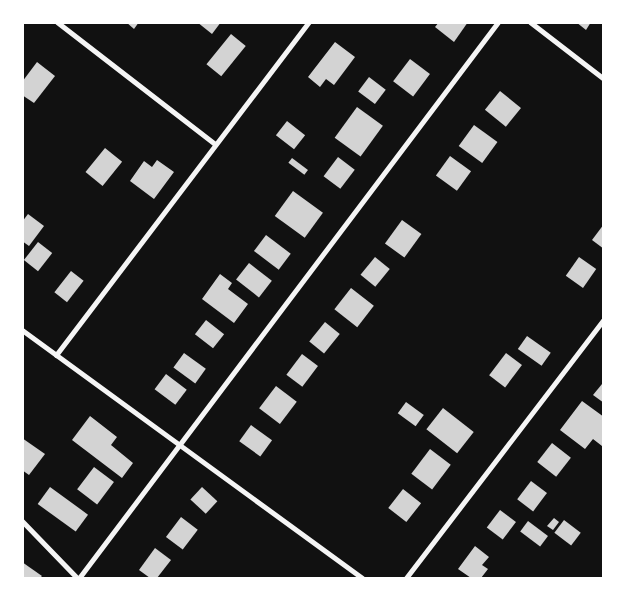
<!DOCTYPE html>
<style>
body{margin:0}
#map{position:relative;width:626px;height:601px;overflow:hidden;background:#111;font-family:"Work Sans",sans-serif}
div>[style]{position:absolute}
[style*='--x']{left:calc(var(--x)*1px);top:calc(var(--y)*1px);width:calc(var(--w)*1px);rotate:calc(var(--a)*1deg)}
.building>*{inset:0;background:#d3d3d3;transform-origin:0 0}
.minor>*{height:5px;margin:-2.5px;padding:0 2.5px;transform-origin:2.5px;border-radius:2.5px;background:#f5f5f5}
span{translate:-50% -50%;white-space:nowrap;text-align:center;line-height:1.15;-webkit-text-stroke:4px #fff;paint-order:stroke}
.frame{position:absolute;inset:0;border:24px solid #fff;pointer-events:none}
</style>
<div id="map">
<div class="building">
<div style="clip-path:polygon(126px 22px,139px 22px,134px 29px)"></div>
<div style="clip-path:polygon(197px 22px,221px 22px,212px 34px)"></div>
<div style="clip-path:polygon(439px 22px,468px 22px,454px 42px,435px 27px)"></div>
<div style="clip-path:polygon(576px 22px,591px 22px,586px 30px)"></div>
<div style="left:231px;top:34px;width:19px;height:39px;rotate:39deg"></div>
<div style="clip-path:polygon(335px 42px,355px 57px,334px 85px,326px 79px,320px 87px,308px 77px)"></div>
<div style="left:410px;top:59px;width:25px;height:28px;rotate:37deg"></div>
<div style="clip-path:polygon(37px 62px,55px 76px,34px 103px,22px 95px,22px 82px)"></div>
<div style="left:369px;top:77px;width:21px;height:18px;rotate:37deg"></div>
<div style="left:500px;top:91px;width:27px;height:24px;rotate:39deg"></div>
<div style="left:357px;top:107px;width:32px;height:38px;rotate:36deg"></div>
<div style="left:287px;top:121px;width:23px;height:18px;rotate:38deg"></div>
<div style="left:474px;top:125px;width:29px;height:26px;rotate:36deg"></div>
<div style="left:105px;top:148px;width:22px;height:31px;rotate:39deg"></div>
<div style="left:450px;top:156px;width:26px;height:24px;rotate:36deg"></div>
<div style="left:338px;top:157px;width:21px;height:24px;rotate:37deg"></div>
<div style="left:292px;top:158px;width:20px;height:6px;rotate:37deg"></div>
<div style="clip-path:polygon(157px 160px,174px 172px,154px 199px,130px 181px,144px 161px,152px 167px)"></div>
<div style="left:293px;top:191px;width:37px;height:31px;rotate:36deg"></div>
<div style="clip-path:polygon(28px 214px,44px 226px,29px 246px,22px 241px,22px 222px)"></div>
<div style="left:402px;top:220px;width:24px;height:29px;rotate:36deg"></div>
<div style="clip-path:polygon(604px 224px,604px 249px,592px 240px)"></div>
<div style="left:266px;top:235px;width:31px;height:20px;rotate:37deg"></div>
<div style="left:38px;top:242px;width:18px;height:23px;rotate:38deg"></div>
<div style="left:375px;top:257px;width:19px;height:23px;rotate:39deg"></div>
<div style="left:579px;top:257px;width:21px;height:23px;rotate:35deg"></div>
<div style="left:249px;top:263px;width:29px;height:21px;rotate:38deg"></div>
<div style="left:71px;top:271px;width:16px;height:27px;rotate:38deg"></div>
<div style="clip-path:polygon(220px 274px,232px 283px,228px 289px,248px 304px,234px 323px,202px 299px)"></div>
<div style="left:351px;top:288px;width:29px;height:27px;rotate:38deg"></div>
<div style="left:206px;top:320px;width:23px;height:18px;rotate:38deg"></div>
<div style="left:325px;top:322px;width:19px;height:25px;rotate:39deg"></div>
<div style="left:527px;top:336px;width:29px;height:16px;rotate:35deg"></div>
<div style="left:184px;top:353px;width:27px;height:18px;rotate:36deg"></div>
<div style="left:506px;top:353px;width:20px;height:28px;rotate:37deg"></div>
<div style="left:302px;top:354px;width:20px;height:26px;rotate:37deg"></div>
<div style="left:166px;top:374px;width:26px;height:19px;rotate:37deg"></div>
<div style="clip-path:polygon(602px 384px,604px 385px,604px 403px,593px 395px)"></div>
<div style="left:276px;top:386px;width:26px;height:28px;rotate:37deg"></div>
<div style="clip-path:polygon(582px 401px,604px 417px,602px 446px,593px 439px,585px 449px,560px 430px)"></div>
<div style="left:406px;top:402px;width:22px;height:14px;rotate:36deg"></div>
<div style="left:443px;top:408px;width:39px;height:27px;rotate:38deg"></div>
<div style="clip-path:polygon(90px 416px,117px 437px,111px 445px,133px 463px,122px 478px,72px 440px)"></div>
<div style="left:251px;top:425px;width:26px;height:20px;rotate:36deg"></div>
<div style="clip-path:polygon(22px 438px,45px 454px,29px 475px,22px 470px)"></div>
<div style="left:552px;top:443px;width:24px;height:24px;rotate:38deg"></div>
<div style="left:430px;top:449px;width:26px;height:31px;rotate:37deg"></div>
<div style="left:94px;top:467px;width:25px;height:28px;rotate:37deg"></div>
<div style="left:531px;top:481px;width:20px;height:23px;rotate:37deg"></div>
<div style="left:50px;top:487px;width:47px;height:21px;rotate:36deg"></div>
<div style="left:202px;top:487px;width:21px;height:17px;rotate:43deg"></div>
<div style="left:403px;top:489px;width:23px;height:24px;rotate:38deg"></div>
<div style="left:500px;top:510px;width:20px;height:22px;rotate:37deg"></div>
<div style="left:181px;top:517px;width:21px;height:25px;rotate:37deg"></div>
<div style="clip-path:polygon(554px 518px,559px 522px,553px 530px,547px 526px)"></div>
<div style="left:564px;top:520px;width:21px;height:16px;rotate:37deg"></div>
<div style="left:528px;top:521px;width:25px;height:13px;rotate:37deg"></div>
<div style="clip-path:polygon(475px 546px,489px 557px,482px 565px,488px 569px,481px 578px,471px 578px,458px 569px)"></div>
<div style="clip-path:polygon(155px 548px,171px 560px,157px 578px,150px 578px,139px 570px)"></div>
<div style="clip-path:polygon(22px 562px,42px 576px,40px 578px,22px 578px)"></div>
</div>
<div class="minor">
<div style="--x:57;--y:22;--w:200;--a:37.7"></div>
<div style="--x:530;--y:22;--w:93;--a:37.6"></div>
<div style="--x:22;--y:330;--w:421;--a:36.1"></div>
<div style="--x:56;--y:355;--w:418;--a:-52.8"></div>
<div style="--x:22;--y:521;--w:79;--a:46"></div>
<div style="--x:79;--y:578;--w:696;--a:-53"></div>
<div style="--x:406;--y:578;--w:326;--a:-52.6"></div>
</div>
<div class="frame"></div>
</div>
